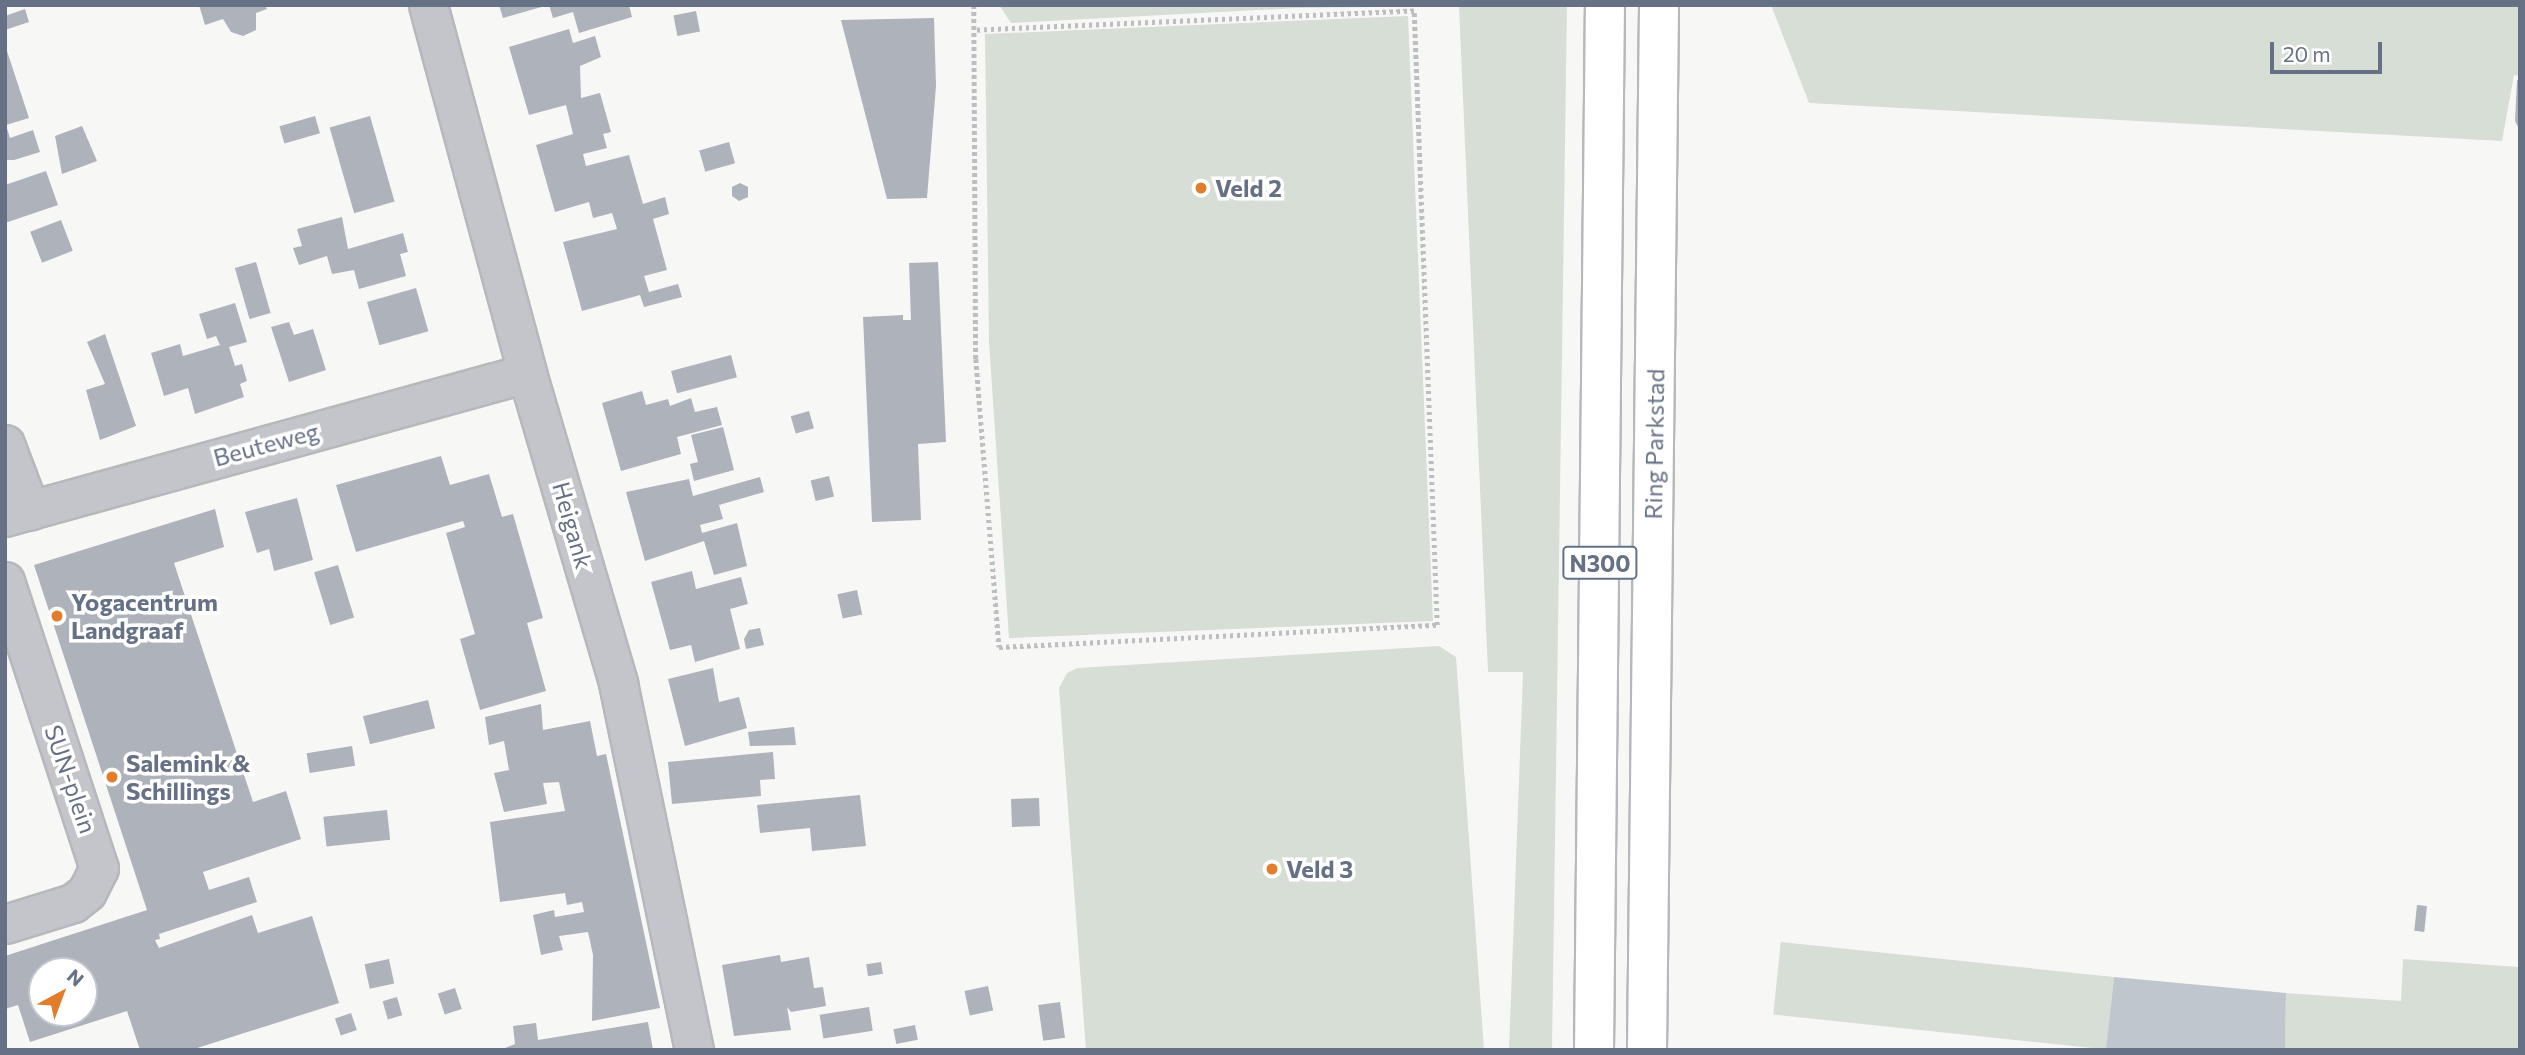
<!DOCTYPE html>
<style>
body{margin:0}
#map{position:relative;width:2525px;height:1055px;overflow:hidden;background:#f7f8f5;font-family:Commissioner,sans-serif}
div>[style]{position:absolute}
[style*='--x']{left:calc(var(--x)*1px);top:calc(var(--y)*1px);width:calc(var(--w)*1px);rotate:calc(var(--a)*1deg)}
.green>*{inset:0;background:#d7ded6;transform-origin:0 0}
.water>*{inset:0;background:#bfc6ce}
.building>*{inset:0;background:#aeb2ba;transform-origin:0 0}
.path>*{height:4.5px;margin-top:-2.25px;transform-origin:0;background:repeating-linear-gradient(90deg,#bdbec1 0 3.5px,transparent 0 7px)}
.roads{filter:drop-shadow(2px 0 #b6b8bc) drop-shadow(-2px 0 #b6b8bc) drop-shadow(0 2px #b6b8bc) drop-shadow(0 -2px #b6b8bc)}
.street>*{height:37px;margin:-18.5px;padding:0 18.5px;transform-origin:18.5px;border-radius:18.5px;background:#c3c5ca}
.highway>*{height:38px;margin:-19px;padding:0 19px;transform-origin:19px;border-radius:19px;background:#fff}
.dots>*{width:19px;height:19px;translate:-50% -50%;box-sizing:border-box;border:4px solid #fff;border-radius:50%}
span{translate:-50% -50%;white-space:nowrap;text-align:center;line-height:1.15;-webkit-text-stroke:7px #fff;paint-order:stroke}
.shield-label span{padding:2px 5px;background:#fff;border:2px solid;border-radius:5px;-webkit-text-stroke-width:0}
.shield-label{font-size:23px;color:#677185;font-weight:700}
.poi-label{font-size:24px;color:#677185;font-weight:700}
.left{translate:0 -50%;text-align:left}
.street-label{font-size:24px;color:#677185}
.frame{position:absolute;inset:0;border:7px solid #677185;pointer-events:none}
.north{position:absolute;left:28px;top:957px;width:70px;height:70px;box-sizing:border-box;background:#fff;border:2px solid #c2c6ce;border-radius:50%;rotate:41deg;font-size:19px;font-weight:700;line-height:28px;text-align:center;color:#677185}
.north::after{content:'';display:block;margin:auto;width:24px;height:32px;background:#e17d2b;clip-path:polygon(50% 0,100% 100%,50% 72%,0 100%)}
.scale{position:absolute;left:2270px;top:42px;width:112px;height:32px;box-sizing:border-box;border:4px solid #677185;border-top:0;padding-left:9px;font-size:21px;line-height:24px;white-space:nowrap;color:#677185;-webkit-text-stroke:5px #fff;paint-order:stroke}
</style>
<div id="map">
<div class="green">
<div style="clip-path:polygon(999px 5px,1567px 5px,1552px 1050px,1509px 1050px,1523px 672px,1488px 672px,1459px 6px,1297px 8px,1011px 23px)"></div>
<div style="clip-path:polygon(1771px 5px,2520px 5px,2520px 76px,2514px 75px,2502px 141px,1809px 103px)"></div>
<div style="clip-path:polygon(1408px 16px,1433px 621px,1009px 638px,989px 342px,985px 34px)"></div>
<div style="clip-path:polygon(1439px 646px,1456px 657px,1484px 1050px,1086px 1050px,1059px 688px,1067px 673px,1077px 668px)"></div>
<div style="clip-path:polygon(2403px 959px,2520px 967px,2520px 1050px,2285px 1050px,2286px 993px,2401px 1001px)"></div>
<div style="left:2114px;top:977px;width:73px;height:335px;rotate:96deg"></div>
</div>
<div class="water">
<div style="clip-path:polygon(2114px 977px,2286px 993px,2285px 1050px,2106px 1050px)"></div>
</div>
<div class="building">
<div style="clip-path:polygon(199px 5px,265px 5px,267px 9px,256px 13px,256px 30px,243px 36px,231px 32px,223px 19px,205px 25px)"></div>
<div style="clip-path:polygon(499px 5px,544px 5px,545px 6px,503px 18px)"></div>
<div style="clip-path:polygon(549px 5px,629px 5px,632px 17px,579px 33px,573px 12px,553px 18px)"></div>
<div style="clip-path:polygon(25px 9px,29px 22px,5px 30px,5px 16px)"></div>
<div style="left:696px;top:11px;width:21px;height:23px;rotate:79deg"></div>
<div style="clip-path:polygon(934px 18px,936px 86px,927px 198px,887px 199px,841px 20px)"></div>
<div style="clip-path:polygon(569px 29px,573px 43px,595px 36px,601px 57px,580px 66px,581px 98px,600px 93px,611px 132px,603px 134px,607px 148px,583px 154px,586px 166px,629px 155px,643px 204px,665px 197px,669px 214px,653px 219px,667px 270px,644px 276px,649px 292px,678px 284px,682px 297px,644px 307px,640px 295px,582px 311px,563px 242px,617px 229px,612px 213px,593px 218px,589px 202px,555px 212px,536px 145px,573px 134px,566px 105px,529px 115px,509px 47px)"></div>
<div style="clip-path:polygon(6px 48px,29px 118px,6px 125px,10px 138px,33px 130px,40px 152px,14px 160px,5px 160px)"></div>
<div style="clip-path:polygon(2517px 80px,2520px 80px,2520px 131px,2515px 121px)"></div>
<div style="left:315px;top:116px;width:18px;height:37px;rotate:74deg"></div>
<div style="left:370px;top:116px;width:89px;height:42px;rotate:74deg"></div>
<div style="clip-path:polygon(82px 126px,97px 161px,62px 174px,55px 136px)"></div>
<div style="left:729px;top:142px;width:22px;height:31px;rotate:74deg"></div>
<div style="clip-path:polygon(46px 171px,58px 205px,5px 223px,5px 185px)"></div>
<div style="clip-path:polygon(740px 183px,748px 187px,748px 197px,739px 201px,732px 196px,732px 187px)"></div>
<div style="clip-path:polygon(342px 217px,348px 249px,403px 233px,408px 252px,400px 254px,406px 276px,359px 289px,354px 270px,332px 274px,327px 256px,299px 265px,293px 248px,302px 246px,297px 229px)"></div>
<div style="left:61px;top:220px;width:33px;height:33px;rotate:69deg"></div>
<div style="left:256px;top:262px;width:53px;height:22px;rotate:74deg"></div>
<div style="clip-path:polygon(938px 262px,946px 442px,918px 444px,921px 520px,872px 522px,863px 317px,903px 315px,903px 320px,911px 320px,909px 263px)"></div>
<div style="left:416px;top:288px;width:45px;height:51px;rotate:74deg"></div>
<div style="clip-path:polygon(235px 303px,247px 342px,229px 347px,235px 366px,242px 364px,247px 381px,240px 384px,244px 397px,195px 414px,188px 388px,164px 396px,151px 353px,180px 344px,183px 356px,220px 345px,216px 336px,207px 339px,199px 314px)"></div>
<div style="clip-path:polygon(289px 322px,294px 335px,313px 329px,326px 370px,289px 382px,271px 327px)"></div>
<div style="clip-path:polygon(105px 334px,136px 426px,100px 440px,86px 390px,105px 384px,87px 342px)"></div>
<div style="left:731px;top:355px;width:23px;height:62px;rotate:75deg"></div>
<div style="clip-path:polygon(642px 391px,646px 405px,668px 399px,670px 406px,691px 398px,695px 412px,717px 407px,722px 425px,677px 437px,681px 454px,621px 471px,602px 403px)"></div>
<div style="left:809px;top:411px;width:18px;height:19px;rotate:74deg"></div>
<div style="clip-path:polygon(723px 427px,734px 470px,694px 481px,690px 464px,698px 462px,691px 435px)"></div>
<div style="clip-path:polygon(441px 456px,450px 485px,489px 474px,502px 517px,513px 514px,543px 618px,527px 623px,546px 691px,480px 710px,460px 639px,475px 634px,446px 533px,465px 527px,463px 521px,356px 552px,336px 485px)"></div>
<div style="left:829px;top:476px;width:21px;height:19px;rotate:76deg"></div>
<div style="clip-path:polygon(760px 477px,764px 492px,719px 505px,723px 519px,700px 525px,702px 533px,737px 523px,747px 566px,714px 575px,704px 541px,645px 561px,626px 492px,689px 479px,693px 496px)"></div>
<div style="clip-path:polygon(297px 498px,313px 560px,274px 571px,269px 549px,257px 553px,245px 512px)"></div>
<div style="clip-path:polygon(evenodd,215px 509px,224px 547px,174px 563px,253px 802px,286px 791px,301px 839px,203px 872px,209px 890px,249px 877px,257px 902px,159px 934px,160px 939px,155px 940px,159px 948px,252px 915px,258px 933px,312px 916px,339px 1003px,191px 1050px,140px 1050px,127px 1011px,30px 1042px,18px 1005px,5px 1009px,5px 956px,147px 910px,34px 565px,215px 509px,42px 971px,84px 971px,84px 1013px,42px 1013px,42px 971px)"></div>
<div style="left:338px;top:565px;width:55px;height:25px;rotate:73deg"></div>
<div style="clip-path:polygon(692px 571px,696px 589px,741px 577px,748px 604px,730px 609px,740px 649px,695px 662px,691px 645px,670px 650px,651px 582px)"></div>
<div style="left:857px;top:590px;width:25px;height:20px;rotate:78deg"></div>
<div style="clip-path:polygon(760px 628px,764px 645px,746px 649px,744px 639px,749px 630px)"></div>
<div style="clip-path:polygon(713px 668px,719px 702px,739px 697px,747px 728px,685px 746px,668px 679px)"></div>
<div style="left:428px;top:700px;width:29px;height:67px;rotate:76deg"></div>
<div style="clip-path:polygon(541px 704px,543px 730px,590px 721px,597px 756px,606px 754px,660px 1008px,592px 1021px,593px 955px,588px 932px,559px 936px,563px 950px,541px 955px,533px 915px,554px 910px,555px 917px,584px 912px,582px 902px,567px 905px,565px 893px,500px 902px,490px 822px,565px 811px,559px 782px,543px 783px,547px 804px,504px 812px,494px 773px,509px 770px,504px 741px,489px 745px,485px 717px)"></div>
<div style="clip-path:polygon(794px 727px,796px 745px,750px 746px,748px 732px)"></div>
<div style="left:352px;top:746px;width:20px;height:46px;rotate:81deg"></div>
<div style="clip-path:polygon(773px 752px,775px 779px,760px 780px,761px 796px,672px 804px,668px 762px)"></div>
<div style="clip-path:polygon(860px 795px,866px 846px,812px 851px,810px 828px,760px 833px,757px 805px)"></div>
<div style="left:1039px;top:798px;width:28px;height:28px;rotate:88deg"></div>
<div style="left:387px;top:810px;width:30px;height:64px;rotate:84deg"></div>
<div style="left:2417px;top:905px;width:10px;height:26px;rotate:6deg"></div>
<div style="clip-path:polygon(780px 955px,781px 962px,809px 957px,814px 988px,823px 987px,826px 1006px,791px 1012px,787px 1007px,791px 1030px,734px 1036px,722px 965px)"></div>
<div style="left:389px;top:959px;width:25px;height:25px;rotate:78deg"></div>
<div style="left:881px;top:962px;width:12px;height:15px;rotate:81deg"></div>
<div style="left:988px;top:986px;width:25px;height:24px;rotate:78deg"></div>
<div style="left:455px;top:988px;width:22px;height:18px;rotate:72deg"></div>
<div style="left:397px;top:997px;width:19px;height:15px;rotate:74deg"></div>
<div style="left:1060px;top:1002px;width:36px;height:22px;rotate:82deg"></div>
<div style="left:869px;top:1007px;width:24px;height:50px;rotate:81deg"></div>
<div style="left:351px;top:1013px;width:18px;height:17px;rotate:71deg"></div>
<div style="clip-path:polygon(648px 1022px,653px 1050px,500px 1050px,515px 1044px,513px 1026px,536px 1023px,538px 1040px)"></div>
<div style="left:915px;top:1025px;width:15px;height:22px;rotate:79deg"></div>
</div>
<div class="path">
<div style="--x:974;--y:5;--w:354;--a:89.7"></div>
<div style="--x:976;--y:359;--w:289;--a:85.4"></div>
<div style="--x:999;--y:647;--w:439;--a:-2.9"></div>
<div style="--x:1437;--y:625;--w:614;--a:-92.15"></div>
<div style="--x:1414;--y:11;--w:439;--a:177.5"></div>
</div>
<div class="roads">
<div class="street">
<div style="--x:428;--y:5;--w:381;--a:74.9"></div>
<div style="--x:527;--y:373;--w:323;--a:73.6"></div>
<div style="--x:618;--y:683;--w:375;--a:78.3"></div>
<div style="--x:5;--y:444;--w:71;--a:69.3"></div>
<div style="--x:5;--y:517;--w:541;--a:-15.42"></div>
<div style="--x:5;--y:581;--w:302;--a:71.9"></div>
<div style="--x:99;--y:868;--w:27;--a:117"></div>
<div style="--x:87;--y:892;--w:18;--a:142"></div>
<div style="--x:73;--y:903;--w:71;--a:162.8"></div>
</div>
<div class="highway">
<div style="--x:1594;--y:1050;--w:1045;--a:-89.4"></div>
<div style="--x:1647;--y:1050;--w:1045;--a:-89.34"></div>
</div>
</div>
<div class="dots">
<div style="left:1201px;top:188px;background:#e17d2b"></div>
<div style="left:57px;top:616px;background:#e17d2b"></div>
<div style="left:112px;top:777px;background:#e17d2b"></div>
<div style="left:1272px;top:869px;background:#e17d2b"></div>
</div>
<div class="shield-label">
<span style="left:1600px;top:563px">N300</span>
</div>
<div class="poi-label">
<span class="left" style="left:1215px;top:188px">Veld 2</span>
<span class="left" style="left:71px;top:616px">Yogacentrum<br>Landgraaf</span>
<span class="left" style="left:126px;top:777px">Salemink &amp;<br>Schillings</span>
<span class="left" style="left:1286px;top:869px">Veld 3</span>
</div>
<div class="street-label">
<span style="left:266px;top:444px;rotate:-15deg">Beuteweg</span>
<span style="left:1654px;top:444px;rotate:-89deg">Ring Parkstad</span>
<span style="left:573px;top:525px;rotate:74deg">Heigank</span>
<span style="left:71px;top:779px;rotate:71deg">SUN-plein</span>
</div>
<div class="frame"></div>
<div class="north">N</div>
<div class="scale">20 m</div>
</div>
